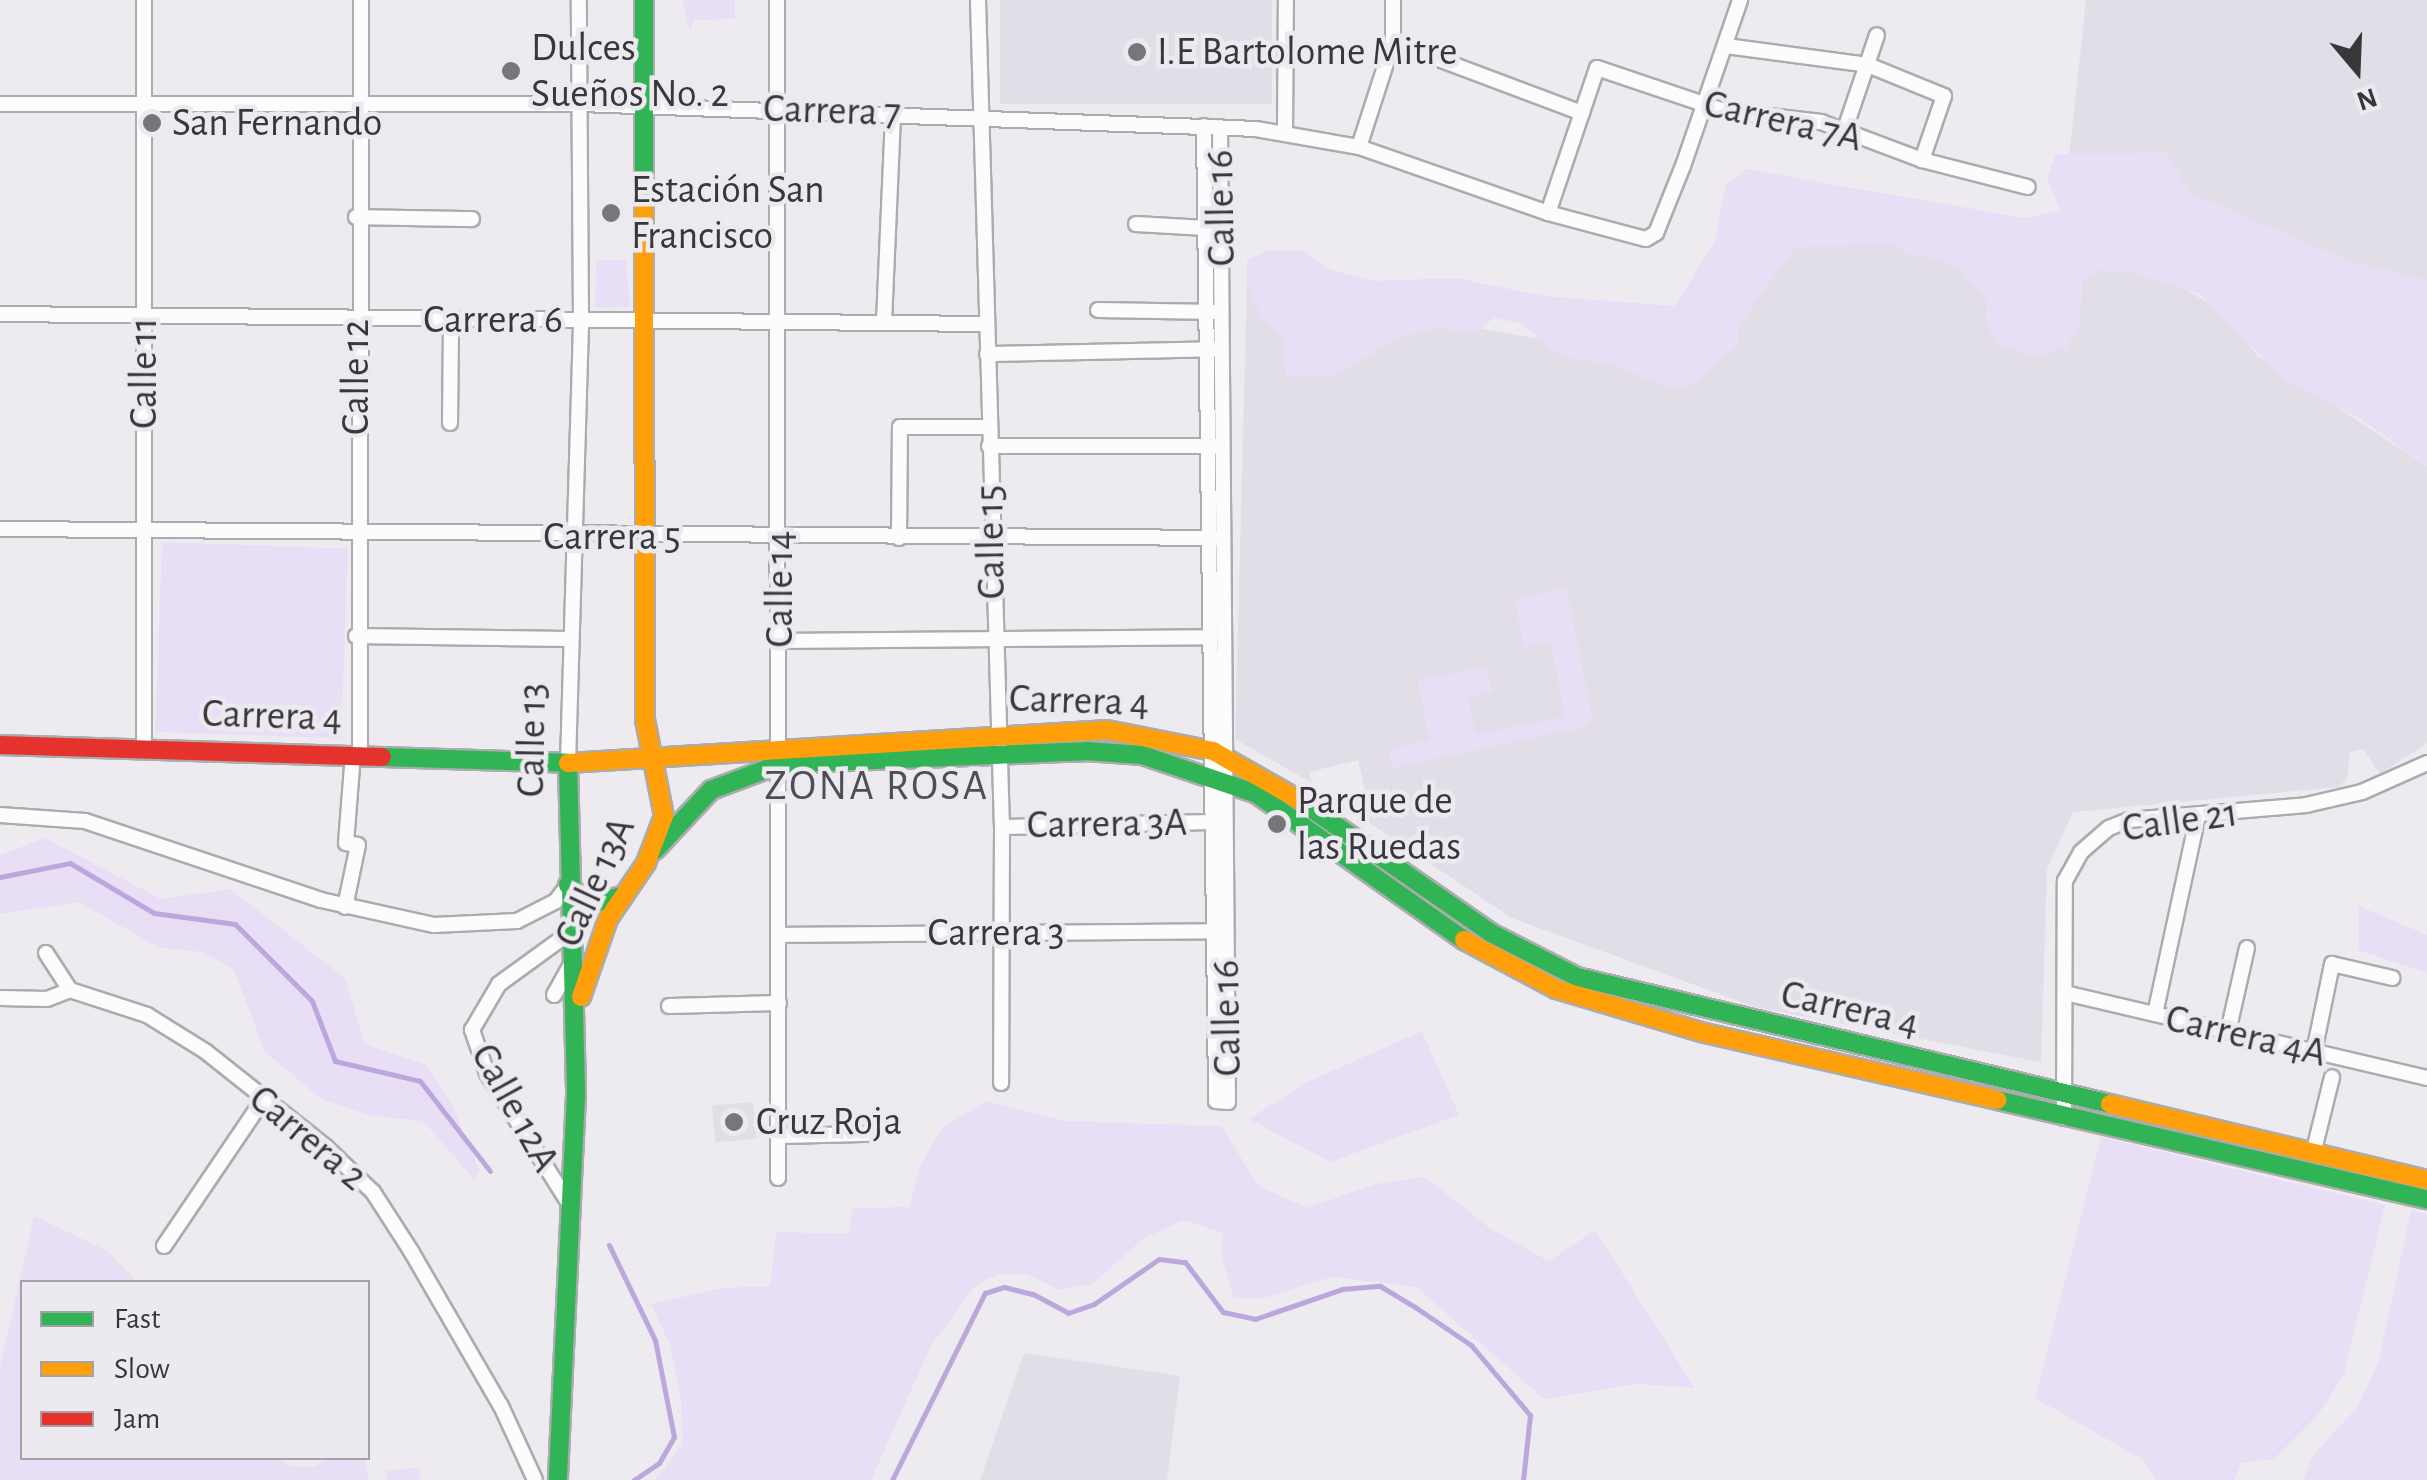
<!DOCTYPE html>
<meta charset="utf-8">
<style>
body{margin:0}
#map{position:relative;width:2427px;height:1480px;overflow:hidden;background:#edebef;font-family:"Alegreya Sans",sans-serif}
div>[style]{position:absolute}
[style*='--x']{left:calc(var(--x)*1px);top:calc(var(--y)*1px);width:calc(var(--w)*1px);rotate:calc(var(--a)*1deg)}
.built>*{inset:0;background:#e1dee7;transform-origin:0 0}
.green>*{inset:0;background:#e8dff7;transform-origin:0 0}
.stream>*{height:5px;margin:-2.5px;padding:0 2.5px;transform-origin:2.5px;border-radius:2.5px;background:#bba7de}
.roads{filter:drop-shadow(2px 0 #acabad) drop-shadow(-2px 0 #acabad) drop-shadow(0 2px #acabad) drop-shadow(0 -2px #acabad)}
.street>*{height:14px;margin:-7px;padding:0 7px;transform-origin:7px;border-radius:7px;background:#fcfcfd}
.fast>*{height:18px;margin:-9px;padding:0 9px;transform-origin:9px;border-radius:9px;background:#30b455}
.slow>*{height:18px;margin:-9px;padding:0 9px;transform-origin:9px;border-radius:9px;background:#ff9f0a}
.jam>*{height:18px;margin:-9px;padding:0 9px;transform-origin:9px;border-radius:9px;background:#e5322d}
.dots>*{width:28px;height:28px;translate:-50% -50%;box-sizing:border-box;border:5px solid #eceaf0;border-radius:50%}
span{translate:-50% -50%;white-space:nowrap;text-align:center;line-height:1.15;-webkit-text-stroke:9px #eceaf0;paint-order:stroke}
.poi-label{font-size:40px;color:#38373a}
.left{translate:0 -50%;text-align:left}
.street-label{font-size:40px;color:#38373a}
.neighbourhood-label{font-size:42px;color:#4f4e53;letter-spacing:2.5px}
.legend{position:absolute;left:20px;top:1280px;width:350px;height:180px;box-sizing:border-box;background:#eceaf0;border:2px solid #a4a2a7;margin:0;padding:12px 18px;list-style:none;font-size:30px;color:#38373a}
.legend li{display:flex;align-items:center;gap:20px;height:50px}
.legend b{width:50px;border:2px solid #a4a2a7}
.north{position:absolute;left:2307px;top:20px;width:100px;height:100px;-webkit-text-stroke:8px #eceaf0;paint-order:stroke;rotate:161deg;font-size:28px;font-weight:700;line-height:40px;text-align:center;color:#38373a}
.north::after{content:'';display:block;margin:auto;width:35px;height:45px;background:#38373a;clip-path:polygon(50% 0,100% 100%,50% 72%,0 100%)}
</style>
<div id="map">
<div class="built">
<div style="left:1000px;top:0;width:272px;height:104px"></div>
<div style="clip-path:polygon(2086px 0,2427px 0,2427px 281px,2355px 263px,2180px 286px,2225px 313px,2258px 356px,2427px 466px,2427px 743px,2380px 774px,2363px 749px,2350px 752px,2347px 778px,2339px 787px,2073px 812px,2047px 869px,2041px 1062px,1755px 1007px,1512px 918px,1362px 818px,1365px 806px,1378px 801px,1367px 800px,1358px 760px,1309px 772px,1312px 783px,1235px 739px,1247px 284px,1687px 367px,1805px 215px,2062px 222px)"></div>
<div style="left:753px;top:1102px;width:37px;height:41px;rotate:85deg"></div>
<div style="clip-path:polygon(1024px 1353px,1180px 1376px,1167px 1480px,980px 1480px)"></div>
</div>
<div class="green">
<div style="clip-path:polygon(682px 0,735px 0,735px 19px,694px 20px,690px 31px)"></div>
<div style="clip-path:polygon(2167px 153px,2188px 192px,2354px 263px,2427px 281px,2427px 466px,2359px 418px,2287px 382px,2200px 294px,2133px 273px,2097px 270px,2082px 281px,2080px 324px,2066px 348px,2031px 357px,1996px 343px,1986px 322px,1987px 302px,1961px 269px,1940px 259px,1909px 255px,1895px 244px,1796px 247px,1737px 327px,1739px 344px,1691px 386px,1664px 387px,1618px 366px,1562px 357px,1520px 323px,1494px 318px,1475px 333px,1437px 327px,1399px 337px,1336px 375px,1286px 376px,1283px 337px,1263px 320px,1247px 284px,1247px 260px,1269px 250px,1300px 250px,1333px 270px,1374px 281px,1456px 278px,1545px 296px,1675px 306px,1715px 240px,1725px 186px,1745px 169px,2025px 218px,2060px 210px,2047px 178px,2056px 154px)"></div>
<div style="clip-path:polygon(596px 260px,626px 260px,630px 307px,595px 308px)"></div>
<div style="left:162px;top:542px;width:186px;height:190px;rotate:2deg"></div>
<div style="clip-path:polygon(1566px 588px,1592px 718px,1588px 726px,1392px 768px,1389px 749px,1429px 740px,1418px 680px,1487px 667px,1492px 691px,1468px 697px,1475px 734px,1565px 717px,1551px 642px,1524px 647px,1515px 600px)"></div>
<div style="clip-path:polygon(45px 838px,161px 899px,230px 889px,345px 978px,365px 1044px,426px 1065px,449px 1098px,480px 1171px,474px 1179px,423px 1121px,373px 1116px,323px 1100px,265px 1052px,234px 970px,203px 952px,159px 948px,79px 902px,0 914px,0 855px)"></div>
<div style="clip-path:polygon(2359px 906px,2427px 935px,2427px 973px,2359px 950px)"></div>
<div style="clip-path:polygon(1422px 1031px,1459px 1115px,1330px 1162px,1249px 1119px,1307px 1082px)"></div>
<div style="clip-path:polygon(986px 1101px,1065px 1121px,1221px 1126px,1259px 1186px,1307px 1208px,1375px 1184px,1425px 1177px,1491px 1229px,1549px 1261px,1595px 1230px,1695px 1388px,1636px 1384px,1544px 1399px,1416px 1287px,1332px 1277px,1260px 1299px,1234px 1298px,1221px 1256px,1223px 1233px,1183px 1220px,1143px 1239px,1092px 1284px,1060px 1290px,1026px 1274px,998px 1274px,976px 1285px,931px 1346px,871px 1480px,655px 1480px,682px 1445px,681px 1400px,670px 1345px,651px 1304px,722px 1288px,770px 1286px,776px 1232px,849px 1234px,852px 1208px,909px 1207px,920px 1166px,941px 1129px)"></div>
<div style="clip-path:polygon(2101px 1137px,2385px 1205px,2344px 1375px,2318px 1415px,2274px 1459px,2241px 1463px,2235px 1480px,2156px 1480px,2143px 1460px,2035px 1398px)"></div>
<div style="clip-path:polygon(2411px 1210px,2427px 1214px,2427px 1480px,2303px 1480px,2311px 1458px,2358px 1406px,2378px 1363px)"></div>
<div style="clip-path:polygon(34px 1216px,106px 1250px,137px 1282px,22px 1282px,22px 1458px,279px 1458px,291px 1466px,315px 1466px,328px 1458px,365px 1458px,369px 1480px,0 1480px,0 1367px)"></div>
<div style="clip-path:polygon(419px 1467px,421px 1480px,387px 1480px,386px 1471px)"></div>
</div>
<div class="stream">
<div style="--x:0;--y:877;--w:71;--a:-11.3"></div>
<div style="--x:70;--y:863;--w:98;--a:30.8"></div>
<div style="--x:154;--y:913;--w:82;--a:7.7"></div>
<div style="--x:235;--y:924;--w:109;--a:45"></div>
<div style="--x:312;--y:1001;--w:64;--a:69"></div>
<div style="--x:335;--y:1061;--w:87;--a:13.2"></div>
<div style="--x:420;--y:1081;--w:114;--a:52.1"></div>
<div style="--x:609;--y:1245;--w:106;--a:64.2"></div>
<div style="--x:655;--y:1340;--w:99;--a:78.9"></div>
<div style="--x:674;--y:1437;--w:30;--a:120"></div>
<div style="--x:659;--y:1463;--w:30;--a:146"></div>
<div style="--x:892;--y:1480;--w:209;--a:-63.6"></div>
<div style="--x:985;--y:1293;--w:20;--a:-18"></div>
<div style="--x:1004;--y:1287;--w:30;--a:14"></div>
<div style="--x:1033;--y:1294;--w:40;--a:28"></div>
<div style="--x:1068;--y:1313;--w:28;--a:-19"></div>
<div style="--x:1094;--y:1304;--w:79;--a:-34.7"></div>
<div style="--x:1159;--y:1259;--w:26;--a:7"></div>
<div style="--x:1185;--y:1262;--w:63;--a:52.8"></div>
<div style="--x:1223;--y:1312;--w:33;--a:12"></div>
<div style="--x:1255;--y:1319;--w:92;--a:-19"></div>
<div style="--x:1342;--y:1289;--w:38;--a:-5"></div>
<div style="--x:1380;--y:1286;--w:41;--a:31"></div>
<div style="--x:1415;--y:1307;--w:68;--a:34.2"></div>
<div style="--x:1471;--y:1345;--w:92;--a:49.9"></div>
<div style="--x:1530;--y:1415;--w:65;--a:96.1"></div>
</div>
<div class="roads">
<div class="street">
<div style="--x:144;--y:0;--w:746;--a:90"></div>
<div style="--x:777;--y:0;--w:1178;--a:89.95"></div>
<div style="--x:978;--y:0;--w:827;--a:88.34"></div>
<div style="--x:1002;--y:827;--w:256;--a:90.2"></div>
<div style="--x:1393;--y:42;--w:202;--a:20.6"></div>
<div style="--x:1726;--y:46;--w:143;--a:7.6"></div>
<div style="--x:1868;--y:65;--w:82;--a:22.2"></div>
<div style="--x:1944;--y:96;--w:68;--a:109"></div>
<div style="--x:0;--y:104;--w:582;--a:0"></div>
<div style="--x:582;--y:104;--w:674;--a:2.12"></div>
<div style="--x:1256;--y:129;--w:105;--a:9.9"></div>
<div style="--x:1359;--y:147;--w:200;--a:19.2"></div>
<div style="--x:1548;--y:213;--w:101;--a:14.9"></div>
<div style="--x:1646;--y:239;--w:12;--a:-31"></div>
<div style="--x:1656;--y:233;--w:72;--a:-68.1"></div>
<div style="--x:1683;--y:166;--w:176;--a:-71"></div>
<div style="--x:1204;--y:126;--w:975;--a:89.29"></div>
<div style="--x:1216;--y:1101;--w:12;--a:5"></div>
<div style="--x:1228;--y:1102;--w:975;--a:-90.47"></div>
<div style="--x:1845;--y:129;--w:99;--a:-71.2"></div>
<div style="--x:1285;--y:132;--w:132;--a:-89.6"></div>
<div style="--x:1359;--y:147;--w:110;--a:-72.1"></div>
<div style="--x:1393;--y:42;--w:42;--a:-90"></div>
<div style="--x:1548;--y:213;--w:153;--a:-71.3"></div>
<div style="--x:1597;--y:68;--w:135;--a:18.6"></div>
<div style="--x:1725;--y:111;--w:97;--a:6.5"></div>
<div style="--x:1821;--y:122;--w:108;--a:20.6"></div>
<div style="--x:1922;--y:160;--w:109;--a:14.3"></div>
<div style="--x:356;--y:217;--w:116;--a:1"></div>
<div style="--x:1136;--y:224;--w:70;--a:3.3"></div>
<div style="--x:1098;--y:310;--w:119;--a:1"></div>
<div style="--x:0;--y:314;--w:986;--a:0.58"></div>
<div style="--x:884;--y:322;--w:209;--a:-87.5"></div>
<div style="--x:987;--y:354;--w:231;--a:-1.2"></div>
<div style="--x:450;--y:423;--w:103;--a:-89.4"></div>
<div style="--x:989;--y:446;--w:230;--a:0"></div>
<div style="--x:0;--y:529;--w:1219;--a:0.42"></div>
<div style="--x:899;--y:538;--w:111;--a:-89.5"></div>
<div style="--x:900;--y:427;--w:89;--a:0"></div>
<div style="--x:356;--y:636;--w:212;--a:0.8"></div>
<div style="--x:780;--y:641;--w:431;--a:-0.5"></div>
<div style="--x:360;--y:754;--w:754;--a:-89.92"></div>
<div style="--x:568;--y:763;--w:443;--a:-88.3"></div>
<div style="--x:581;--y:320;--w:320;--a:-90.4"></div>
<div style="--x:0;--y:815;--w:85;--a:4"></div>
<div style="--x:85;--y:821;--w:249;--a:18.5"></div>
<div style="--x:321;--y:900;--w:116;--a:12.5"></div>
<div style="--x:434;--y:925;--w:83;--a:-2.8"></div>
<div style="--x:517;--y:921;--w:44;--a:-27.1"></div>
<div style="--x:556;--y:901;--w:20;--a:-53"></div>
<div style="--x:1002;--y:827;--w:211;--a:-1.4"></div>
<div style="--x:345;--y:907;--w:63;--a:-78.2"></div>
<div style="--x:358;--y:845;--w:12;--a:-171"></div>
<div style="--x:346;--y:843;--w:89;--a:-85.5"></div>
<div style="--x:779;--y:935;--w:435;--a:-0.5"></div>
<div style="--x:46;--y:953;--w:44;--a:57"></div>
<div style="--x:2065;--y:993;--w:372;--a:13.2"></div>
<div style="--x:554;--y:995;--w:35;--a:-61"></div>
<div style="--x:0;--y:998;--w:47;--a:1.2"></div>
<div style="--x:47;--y:999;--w:25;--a:-21"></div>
<div style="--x:70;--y:990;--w:81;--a:18"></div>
<div style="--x:147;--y:1015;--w:68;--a:31.8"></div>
<div style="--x:205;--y:1051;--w:154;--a:38.4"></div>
<div style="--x:326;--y:1147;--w:65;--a:43.8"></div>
<div style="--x:373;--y:1192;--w:70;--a:57.2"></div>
<div style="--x:411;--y:1251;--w:179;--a:59.9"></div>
<div style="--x:501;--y:1406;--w:81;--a:65.3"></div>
<div style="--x:669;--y:1006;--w:110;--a:-1.6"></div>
<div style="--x:2155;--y:1014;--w:204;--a:-77.8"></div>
<div style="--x:2228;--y:1032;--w:86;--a:-77.3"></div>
<div style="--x:2314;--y:1052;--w:90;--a:-78.4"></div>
<div style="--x:2332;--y:964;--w:62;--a:13.1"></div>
<div style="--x:2064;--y:1118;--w:237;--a:-89.8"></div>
<div style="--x:2065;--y:881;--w:33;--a:-61"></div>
<div style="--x:2081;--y:852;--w:37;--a:-41"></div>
<div style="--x:2109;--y:828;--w:22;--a:-22"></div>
<div style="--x:2129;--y:820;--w:178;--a:-4.8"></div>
<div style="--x:2306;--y:805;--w:57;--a:-13.1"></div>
<div style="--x:2362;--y:792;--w:71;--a:-24"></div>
<div style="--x:778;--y:1136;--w:88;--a:-1.3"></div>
<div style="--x:2313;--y:1154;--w:79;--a:-76.1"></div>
<div style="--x:570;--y:1205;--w:156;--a:-122.2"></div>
<div style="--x:487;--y:1073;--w:46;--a:-109.2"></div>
<div style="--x:472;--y:1030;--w:53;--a:-59.6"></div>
<div style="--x:499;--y:984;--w:90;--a:-36"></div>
<div style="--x:164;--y:1246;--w:176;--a:-55.9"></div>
</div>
<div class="fast">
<div style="--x:644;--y:0;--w:208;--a:90"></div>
<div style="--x:382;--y:757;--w:186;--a:1.8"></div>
<div style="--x:568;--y:763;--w:332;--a:88.6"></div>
<div style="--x:576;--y:1095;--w:385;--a:92.7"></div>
<div style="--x:1299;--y:800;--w:234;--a:34.7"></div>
<div style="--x:1491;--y:933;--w:97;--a:27.1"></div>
<div style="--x:1577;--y:977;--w:548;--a:13.4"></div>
<div style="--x:655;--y:850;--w:82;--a:-47"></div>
<div style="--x:711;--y:790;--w:74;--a:-20.6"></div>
<div style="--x:780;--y:764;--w:306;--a:-2.4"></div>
<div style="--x:1086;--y:751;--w:56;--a:4.1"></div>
<div style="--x:1142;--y:755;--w:121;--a:18.7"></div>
<div style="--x:1257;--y:794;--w:253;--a:35.2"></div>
<div style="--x:568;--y:885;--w:29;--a:41"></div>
<div style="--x:590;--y:904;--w:33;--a:-14"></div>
<div style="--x:1997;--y:1100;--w:441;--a:13"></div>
</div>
<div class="slow">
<div style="--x:568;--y:763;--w:540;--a:-3.5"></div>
<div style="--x:1107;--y:730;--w:108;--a:11.2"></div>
<div style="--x:1213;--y:751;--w:99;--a:29.7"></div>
<div style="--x:1464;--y:940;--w:104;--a:28"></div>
<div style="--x:1556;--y:989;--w:155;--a:16.5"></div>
<div style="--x:1705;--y:1033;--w:300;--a:12.9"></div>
<div style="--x:581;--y:997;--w:83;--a:-70.9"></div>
<div style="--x:608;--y:919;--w:68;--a:-55.8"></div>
<div style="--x:646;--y:863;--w:50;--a:-69"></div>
<div style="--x:664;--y:816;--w:98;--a:-101.2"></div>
<div style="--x:645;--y:720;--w:512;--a:-90.11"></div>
<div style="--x:2110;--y:1104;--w:326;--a:13.5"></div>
</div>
<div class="jam">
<div style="--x:0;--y:745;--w:382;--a:1.8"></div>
</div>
</div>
<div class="dots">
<div style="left:1137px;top:52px;background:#777679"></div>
<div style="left:511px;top:71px;background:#777679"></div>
<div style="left:152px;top:123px;background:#777679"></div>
<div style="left:611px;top:213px;background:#777679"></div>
<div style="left:1277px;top:824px;background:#777679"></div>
<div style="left:734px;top:1122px;background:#777679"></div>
</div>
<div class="poi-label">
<span class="left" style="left:531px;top:71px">Dulces<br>Sueños No. 2</span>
<span class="left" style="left:1157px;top:52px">I.E Bartolome Mitre</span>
<span class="left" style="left:172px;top:123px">San Fernando</span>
<span class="left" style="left:631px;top:213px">Estación San<br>Francisco</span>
<span class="left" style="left:1297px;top:824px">Parque de<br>las Ruedas</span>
<span class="left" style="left:756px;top:1122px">Cruz Roja</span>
</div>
<div class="street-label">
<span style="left:832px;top:111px;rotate:2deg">Carrera 7</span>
<span style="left:1783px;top:121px;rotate:13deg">Carrera 7A</span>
<span style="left:1221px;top:208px;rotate:-91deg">Calle 16</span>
<span style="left:493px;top:320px">Carrera 6</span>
<span style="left:144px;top:373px;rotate:-90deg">Calle 11</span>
<span style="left:356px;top:377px;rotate:-90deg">Calle 12</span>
<span style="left:612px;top:537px">Carrera 5</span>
<span style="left:991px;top:542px;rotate:-91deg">Calle 15</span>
<span style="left:780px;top:589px;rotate:-90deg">Calle 14</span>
<span style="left:1079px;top:701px;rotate:2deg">Carrera 4</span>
<span style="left:272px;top:716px;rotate:2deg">Carrera 4</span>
<span style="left:532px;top:740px;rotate:-89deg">Calle 13</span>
<span style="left:2180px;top:821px;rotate:-8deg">Calle 21</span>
<span style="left:1107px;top:824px;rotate:-1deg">Carrera 3A</span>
<span style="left:595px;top:882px;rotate:-65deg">Calle 13A</span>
<span style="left:996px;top:933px">Carrera 3</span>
<span style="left:1850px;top:1009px;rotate:13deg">Carrera 4</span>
<span style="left:1227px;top:1018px;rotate:-91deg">Calle 16</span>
<span style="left:2246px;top:1036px;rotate:13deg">Carrera 4A</span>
<span style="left:515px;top:1108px;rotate:61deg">Calle 12A</span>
<span style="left:308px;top:1138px;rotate:40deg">Carrera 2</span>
</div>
<div class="neighbourhood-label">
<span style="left:877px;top:786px">ZONA ROSA</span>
</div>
<ul class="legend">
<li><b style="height:12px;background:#30b455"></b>Fast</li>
<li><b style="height:12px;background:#ff9f0a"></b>Slow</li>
<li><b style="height:12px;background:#e5322d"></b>Jam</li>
</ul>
<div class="north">N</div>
</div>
